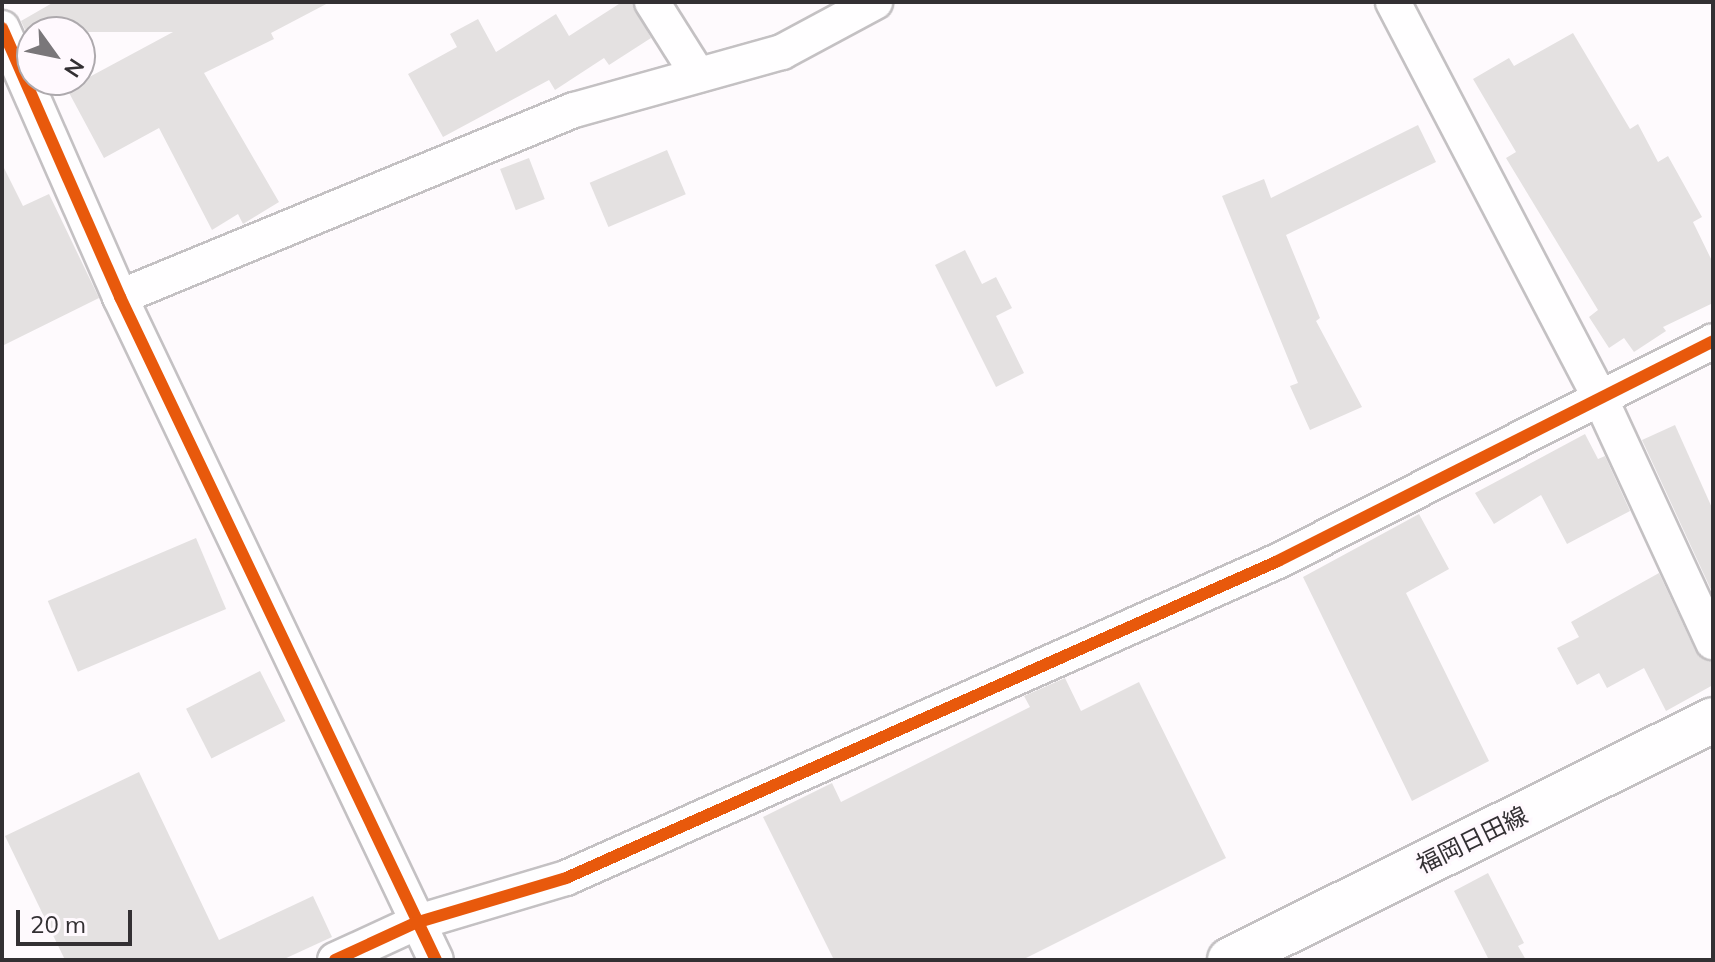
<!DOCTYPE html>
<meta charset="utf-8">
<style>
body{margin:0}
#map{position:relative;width:1715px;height:962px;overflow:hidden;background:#fefafd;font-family:Mulish,"Noto Sans JP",sans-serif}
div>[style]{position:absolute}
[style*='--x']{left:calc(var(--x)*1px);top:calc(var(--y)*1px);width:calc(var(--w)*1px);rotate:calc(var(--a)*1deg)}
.building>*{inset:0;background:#e4e1e1;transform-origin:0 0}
.roads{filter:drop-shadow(2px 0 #c4c1c3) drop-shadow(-2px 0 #c4c1c3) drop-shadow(0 2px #c4c1c3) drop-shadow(0 -2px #c4c1c3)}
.street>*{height:34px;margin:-17px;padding:0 17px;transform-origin:17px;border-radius:17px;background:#fffeff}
.secondary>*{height:44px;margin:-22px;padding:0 22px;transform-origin:22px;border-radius:22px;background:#fffeff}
.cycleway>*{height:12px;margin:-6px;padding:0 6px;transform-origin:6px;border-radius:6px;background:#e8590c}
span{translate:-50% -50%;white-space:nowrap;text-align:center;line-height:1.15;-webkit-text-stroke:6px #fff9fe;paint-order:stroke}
.street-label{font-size:24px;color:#333033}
.frame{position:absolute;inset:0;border:4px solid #333033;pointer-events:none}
.north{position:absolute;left:16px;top:16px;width:80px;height:80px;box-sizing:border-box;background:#fff9fe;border:2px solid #ada9ad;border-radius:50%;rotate:123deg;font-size:22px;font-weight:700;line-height:32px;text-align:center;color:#333033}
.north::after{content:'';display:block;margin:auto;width:28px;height:36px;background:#7a777a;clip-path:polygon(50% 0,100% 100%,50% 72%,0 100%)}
.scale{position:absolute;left:16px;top:910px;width:116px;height:36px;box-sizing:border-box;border:4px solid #333033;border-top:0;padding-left:10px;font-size:24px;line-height:28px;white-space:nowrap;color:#333033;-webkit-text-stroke:6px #fff9fe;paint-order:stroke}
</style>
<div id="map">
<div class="building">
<div style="clip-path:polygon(54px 2px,330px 2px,271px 33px,274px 39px,204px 73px,279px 202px,243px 224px,238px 214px,212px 230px,159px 128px,104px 158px,67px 89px,173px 32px,26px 32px,21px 21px)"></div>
<div style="clip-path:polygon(622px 2px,632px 2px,651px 38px,609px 65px,604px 58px,555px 90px,549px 80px,443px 137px,408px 74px,457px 47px,450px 34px,478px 19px,496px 52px,556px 14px,569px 36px)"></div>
<div style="clip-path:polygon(1573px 33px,1630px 129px,1638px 124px,1658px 162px,1668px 156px,1702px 217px,1693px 222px,1713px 263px,1713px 303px,1663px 327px,1666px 331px,1634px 352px,1624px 338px,1609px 348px,1589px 317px,1598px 310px,1506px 158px,1516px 152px,1473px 79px,1509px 58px,1514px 66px)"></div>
<div style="clip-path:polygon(1418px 125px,1436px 162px,1286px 235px,1320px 318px,1316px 321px,1362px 407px,1310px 430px,1290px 386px,1298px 383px,1222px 196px,1264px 179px,1271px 198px)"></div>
<div style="left:667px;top:150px;width:48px;height:84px;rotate:67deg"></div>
<div style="left:529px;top:158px;width:44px;height:31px;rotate:69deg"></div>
<div style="clip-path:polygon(2px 164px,23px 206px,49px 194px,99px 298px,2px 346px)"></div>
<div style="clip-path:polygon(965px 250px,982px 284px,996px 277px,1012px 308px,996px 316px,1024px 373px,996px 387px,935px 265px)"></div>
<div style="clip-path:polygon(1675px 425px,1713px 510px,1713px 594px,1642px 440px)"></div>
<div style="clip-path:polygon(1585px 434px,1598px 459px,1605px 456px,1630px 511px,1567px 544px,1541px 495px,1494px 524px,1475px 493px)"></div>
<div style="clip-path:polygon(1419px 514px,1449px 569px,1406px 593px,1489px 761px,1412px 801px,1303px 577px)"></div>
<div style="left:196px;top:538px;width:77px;height:161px;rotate:67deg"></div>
<div style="clip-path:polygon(1659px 573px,1695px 650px,1713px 662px,1713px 685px,1666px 711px,1644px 668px,1607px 688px,1599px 673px,1577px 685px,1557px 648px,1579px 637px,1571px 622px)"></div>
<div style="left:260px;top:671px;width:56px;height:83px;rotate:63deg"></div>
<div style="clip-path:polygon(1065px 678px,1081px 711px,1139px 682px,1226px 858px,1022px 960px,834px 960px,763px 817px,832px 783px,841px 802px,1030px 707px,1024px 696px)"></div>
<div style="clip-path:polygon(139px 772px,219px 940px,313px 896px,332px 937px,282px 960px,65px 960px,5px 836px)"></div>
<div style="clip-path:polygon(1488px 873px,1524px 943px,1518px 946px,1526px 960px,1489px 960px,1454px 891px)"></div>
</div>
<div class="roads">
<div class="street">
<div style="--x:652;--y:2;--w:86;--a:57.8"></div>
<div style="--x:1393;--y:2;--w:449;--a:62.4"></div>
<div style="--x:1601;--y:400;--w:267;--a:65.2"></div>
<div style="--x:2;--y:28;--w:294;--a:66.3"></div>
<div style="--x:120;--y:297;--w:734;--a:64.52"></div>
<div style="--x:120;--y:297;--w:491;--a:-22.4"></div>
<div style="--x:574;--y:110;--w:216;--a:-15.6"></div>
<div style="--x:782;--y:52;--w:106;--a:-28.3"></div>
<div style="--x:335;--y:960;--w:88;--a:-24.8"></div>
<div style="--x:415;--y:923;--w:158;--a:-16.6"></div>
<div style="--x:566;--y:878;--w:779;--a:-24"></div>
<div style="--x:1278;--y:561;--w:487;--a:-26.8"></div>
</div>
<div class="secondary">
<div style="--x:1230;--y:960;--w:539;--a:-26.42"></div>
</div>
</div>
<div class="cycleway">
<div style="--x:2;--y:28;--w:294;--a:66.3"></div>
<div style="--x:120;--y:297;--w:734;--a:64.52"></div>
<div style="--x:335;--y:960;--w:88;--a:-24.8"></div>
<div style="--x:415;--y:923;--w:158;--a:-16.6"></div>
<div style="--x:566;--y:878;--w:779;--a:-24"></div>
<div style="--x:1278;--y:561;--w:487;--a:-26.8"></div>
</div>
<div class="street-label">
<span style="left:1472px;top:840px;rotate:-26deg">福岡日田線</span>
</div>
<div class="frame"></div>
<div class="north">N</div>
<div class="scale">20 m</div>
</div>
